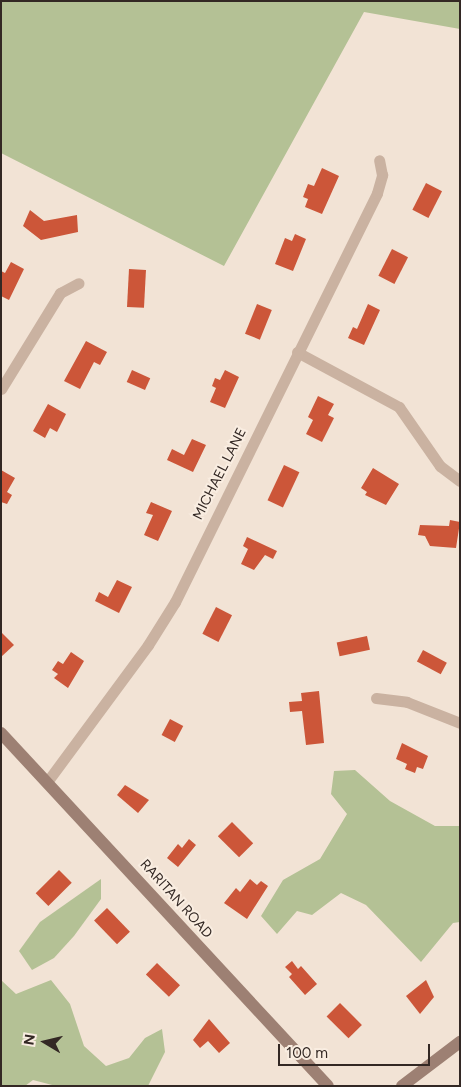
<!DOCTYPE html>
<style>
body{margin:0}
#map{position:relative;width:461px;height:1087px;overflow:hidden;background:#f2e3d5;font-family:Figtree,sans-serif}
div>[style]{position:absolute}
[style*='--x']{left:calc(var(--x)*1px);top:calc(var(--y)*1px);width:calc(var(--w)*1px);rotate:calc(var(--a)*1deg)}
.green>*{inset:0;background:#b4c195}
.building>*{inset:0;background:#cc5639;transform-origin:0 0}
.street>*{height:11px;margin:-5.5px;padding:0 5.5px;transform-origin:5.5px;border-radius:5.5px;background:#cab2a1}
.secondary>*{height:12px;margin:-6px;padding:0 6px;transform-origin:6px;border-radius:6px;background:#9d8073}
span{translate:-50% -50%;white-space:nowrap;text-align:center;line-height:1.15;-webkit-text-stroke:4px #f9ede1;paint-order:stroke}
.street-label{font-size:14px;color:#332824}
.frame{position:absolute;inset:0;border:2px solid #332824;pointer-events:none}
.north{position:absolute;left:20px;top:1017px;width:50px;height:50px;-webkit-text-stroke:4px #f9ede1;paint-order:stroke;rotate:279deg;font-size:14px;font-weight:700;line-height:20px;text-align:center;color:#332824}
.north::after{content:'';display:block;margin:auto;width:18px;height:22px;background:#332824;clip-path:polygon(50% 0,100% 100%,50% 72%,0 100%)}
.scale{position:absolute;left:278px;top:1044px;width:152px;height:22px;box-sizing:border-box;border:2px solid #332824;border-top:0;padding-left:6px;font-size:15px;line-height:18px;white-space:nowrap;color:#332824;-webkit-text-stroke:4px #f9ede1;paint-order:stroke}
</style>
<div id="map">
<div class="green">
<div style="clip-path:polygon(1px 1px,460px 1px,460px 29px,364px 12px,224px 266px,1px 153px)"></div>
<div style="clip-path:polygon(355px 770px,390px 801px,435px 826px,460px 826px,460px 922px,453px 923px,421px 962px,366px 905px,341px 893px,312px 915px,297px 911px,277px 934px,261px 916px,283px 880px,320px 859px,347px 814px,331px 794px,334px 771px)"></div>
<div style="clip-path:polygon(101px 879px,101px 899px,74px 936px,54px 958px,32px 970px,19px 951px,40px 922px)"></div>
<div style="clip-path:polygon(1px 980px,16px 994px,51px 980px,70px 1004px,84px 1046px,106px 1066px,129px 1058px,145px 1038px,162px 1029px,165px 1052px,148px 1086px,56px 1086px,33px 1080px,25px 1086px,1px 1085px)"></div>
</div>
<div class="building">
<div style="clip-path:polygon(322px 168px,339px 176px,322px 214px,305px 207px,308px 199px,303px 197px,308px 184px,314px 186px)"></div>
<div style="left:426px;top:183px;width:18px;height:30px;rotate:27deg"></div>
<div style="clip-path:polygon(30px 210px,44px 221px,77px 215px,78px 232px,41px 240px,23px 226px)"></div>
<div style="clip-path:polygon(295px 234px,306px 239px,293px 271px,275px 264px,285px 238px,292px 241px)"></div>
<div style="left:392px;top:249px;width:18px;height:30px;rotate:27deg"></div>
<div style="clip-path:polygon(11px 262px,24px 269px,9px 300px,1px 296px,1px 271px,5px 273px)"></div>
<div style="left:129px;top:269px;width:17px;height:38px;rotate:3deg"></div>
<div style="left:257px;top:304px;width:16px;height:32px;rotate:22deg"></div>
<div style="clip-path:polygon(368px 304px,380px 310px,364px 345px,348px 338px,353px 327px,357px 329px)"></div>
<div style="clip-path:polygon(86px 341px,107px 352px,100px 365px,94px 362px,80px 389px,64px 381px)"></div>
<div style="left:132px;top:370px;width:20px;height:13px;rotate:24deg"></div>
<div style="clip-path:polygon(225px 370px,239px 377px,225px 408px,210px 402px,216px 388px,212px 386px,215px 378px,220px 380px)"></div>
<div style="clip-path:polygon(318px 396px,334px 404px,328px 415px,334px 418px,322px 442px,306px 434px,313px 420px,308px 417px)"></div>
<div style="clip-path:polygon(48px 404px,66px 414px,57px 432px,50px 428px,45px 438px,33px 431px)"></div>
<div style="clip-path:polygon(192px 439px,206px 445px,193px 472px,167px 460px,172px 449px,184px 455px)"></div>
<div style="left:284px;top:465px;width:17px;height:39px;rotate:25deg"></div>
<div style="clip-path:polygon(373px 468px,399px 484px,386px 505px,365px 495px,367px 492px,361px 488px)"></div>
<div style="clip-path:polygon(1px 470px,15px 478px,7px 492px,12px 495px,7px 504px,1px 502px)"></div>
<div style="clip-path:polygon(151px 502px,172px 511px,158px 541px,144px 535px,153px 515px,146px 513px)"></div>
<div style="clip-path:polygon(450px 520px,460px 522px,456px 548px,430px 546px,425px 536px,418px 535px,420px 525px,449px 526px)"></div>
<div style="clip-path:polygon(247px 537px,277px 551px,273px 559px,265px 555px,254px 570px,241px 564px,248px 549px,243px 546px)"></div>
<div style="clip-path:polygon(117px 580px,132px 587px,119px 613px,95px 601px,99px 592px,108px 597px)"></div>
<div style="left:216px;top:607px;width:18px;height:30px;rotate:27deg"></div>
<div style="clip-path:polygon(1px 632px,14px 645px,1px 657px)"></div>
<div style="left:367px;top:636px;width:14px;height:31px;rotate:78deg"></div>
<div style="left:423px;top:650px;width:27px;height:13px;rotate:28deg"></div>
<div style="clip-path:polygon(71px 652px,84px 661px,68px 688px,54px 678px,58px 674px,52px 670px,58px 661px,63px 664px)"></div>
<div style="clip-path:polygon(319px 691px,324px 743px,306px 745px,302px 711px,290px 712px,289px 702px,302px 701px,301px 693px)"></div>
<div style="left:170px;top:719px;width:15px;height:18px;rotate:28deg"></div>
<div style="clip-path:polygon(402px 743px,428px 756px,423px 769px,417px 767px,415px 773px,405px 769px,407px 764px,396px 759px)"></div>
<div style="clip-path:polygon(125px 785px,149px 800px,138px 813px,117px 795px)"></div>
<div style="left:232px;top:822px;width:30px;height:20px;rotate:45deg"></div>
<div style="clip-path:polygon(189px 839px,196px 845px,178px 867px,167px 858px,178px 844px,182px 848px)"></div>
<div style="left:59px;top:870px;width:18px;height:33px;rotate:45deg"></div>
<div style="clip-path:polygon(250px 879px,257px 885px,261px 881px,268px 886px,247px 919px,224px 903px,236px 888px,240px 892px)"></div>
<div style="left:107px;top:908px;width:33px;height:18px;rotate:46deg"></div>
<div style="clip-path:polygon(292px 961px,298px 969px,301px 966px,317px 984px,305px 995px,289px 977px,292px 974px,285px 967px)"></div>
<div style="left:157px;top:963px;width:32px;height:16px;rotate:44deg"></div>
<div style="clip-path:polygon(426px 980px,434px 997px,420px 1014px,406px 996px)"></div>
<div style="left:340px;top:1003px;width:31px;height:19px;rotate:45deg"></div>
<div style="clip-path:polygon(209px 1019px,230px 1043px,219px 1053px,208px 1041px,200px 1048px,193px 1040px)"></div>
</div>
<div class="street">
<div style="--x:297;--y:352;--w:116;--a:28.3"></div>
<div style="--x:399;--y:407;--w:72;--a:55.2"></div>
<div style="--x:440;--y:466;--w:25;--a:37"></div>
<div style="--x:1;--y:389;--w:113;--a:-58.4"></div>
<div style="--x:60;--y:293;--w:21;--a:-28"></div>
<div style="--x:376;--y:698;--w:31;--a:7"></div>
<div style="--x:407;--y:702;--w:57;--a:21.6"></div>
<div style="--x:47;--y:782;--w:170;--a:-53.6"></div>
<div style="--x:148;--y:645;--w:51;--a:-57.9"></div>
<div style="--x:175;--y:602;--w:456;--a:-63.7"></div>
<div style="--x:377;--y:193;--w:19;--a:-74"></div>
<div style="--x:382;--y:175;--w:15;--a:-101"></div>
</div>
<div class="secondary">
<div style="--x:1;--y:733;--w:481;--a:47.2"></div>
<div style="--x:402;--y:1086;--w:73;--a:-37.2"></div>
</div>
<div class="street-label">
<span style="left:220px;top:474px;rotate:-63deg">MICHAEL LANE</span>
<span style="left:176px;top:899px;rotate:48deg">RARITAN ROAD</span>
</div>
<div class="frame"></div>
<div class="north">N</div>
<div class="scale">100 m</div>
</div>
